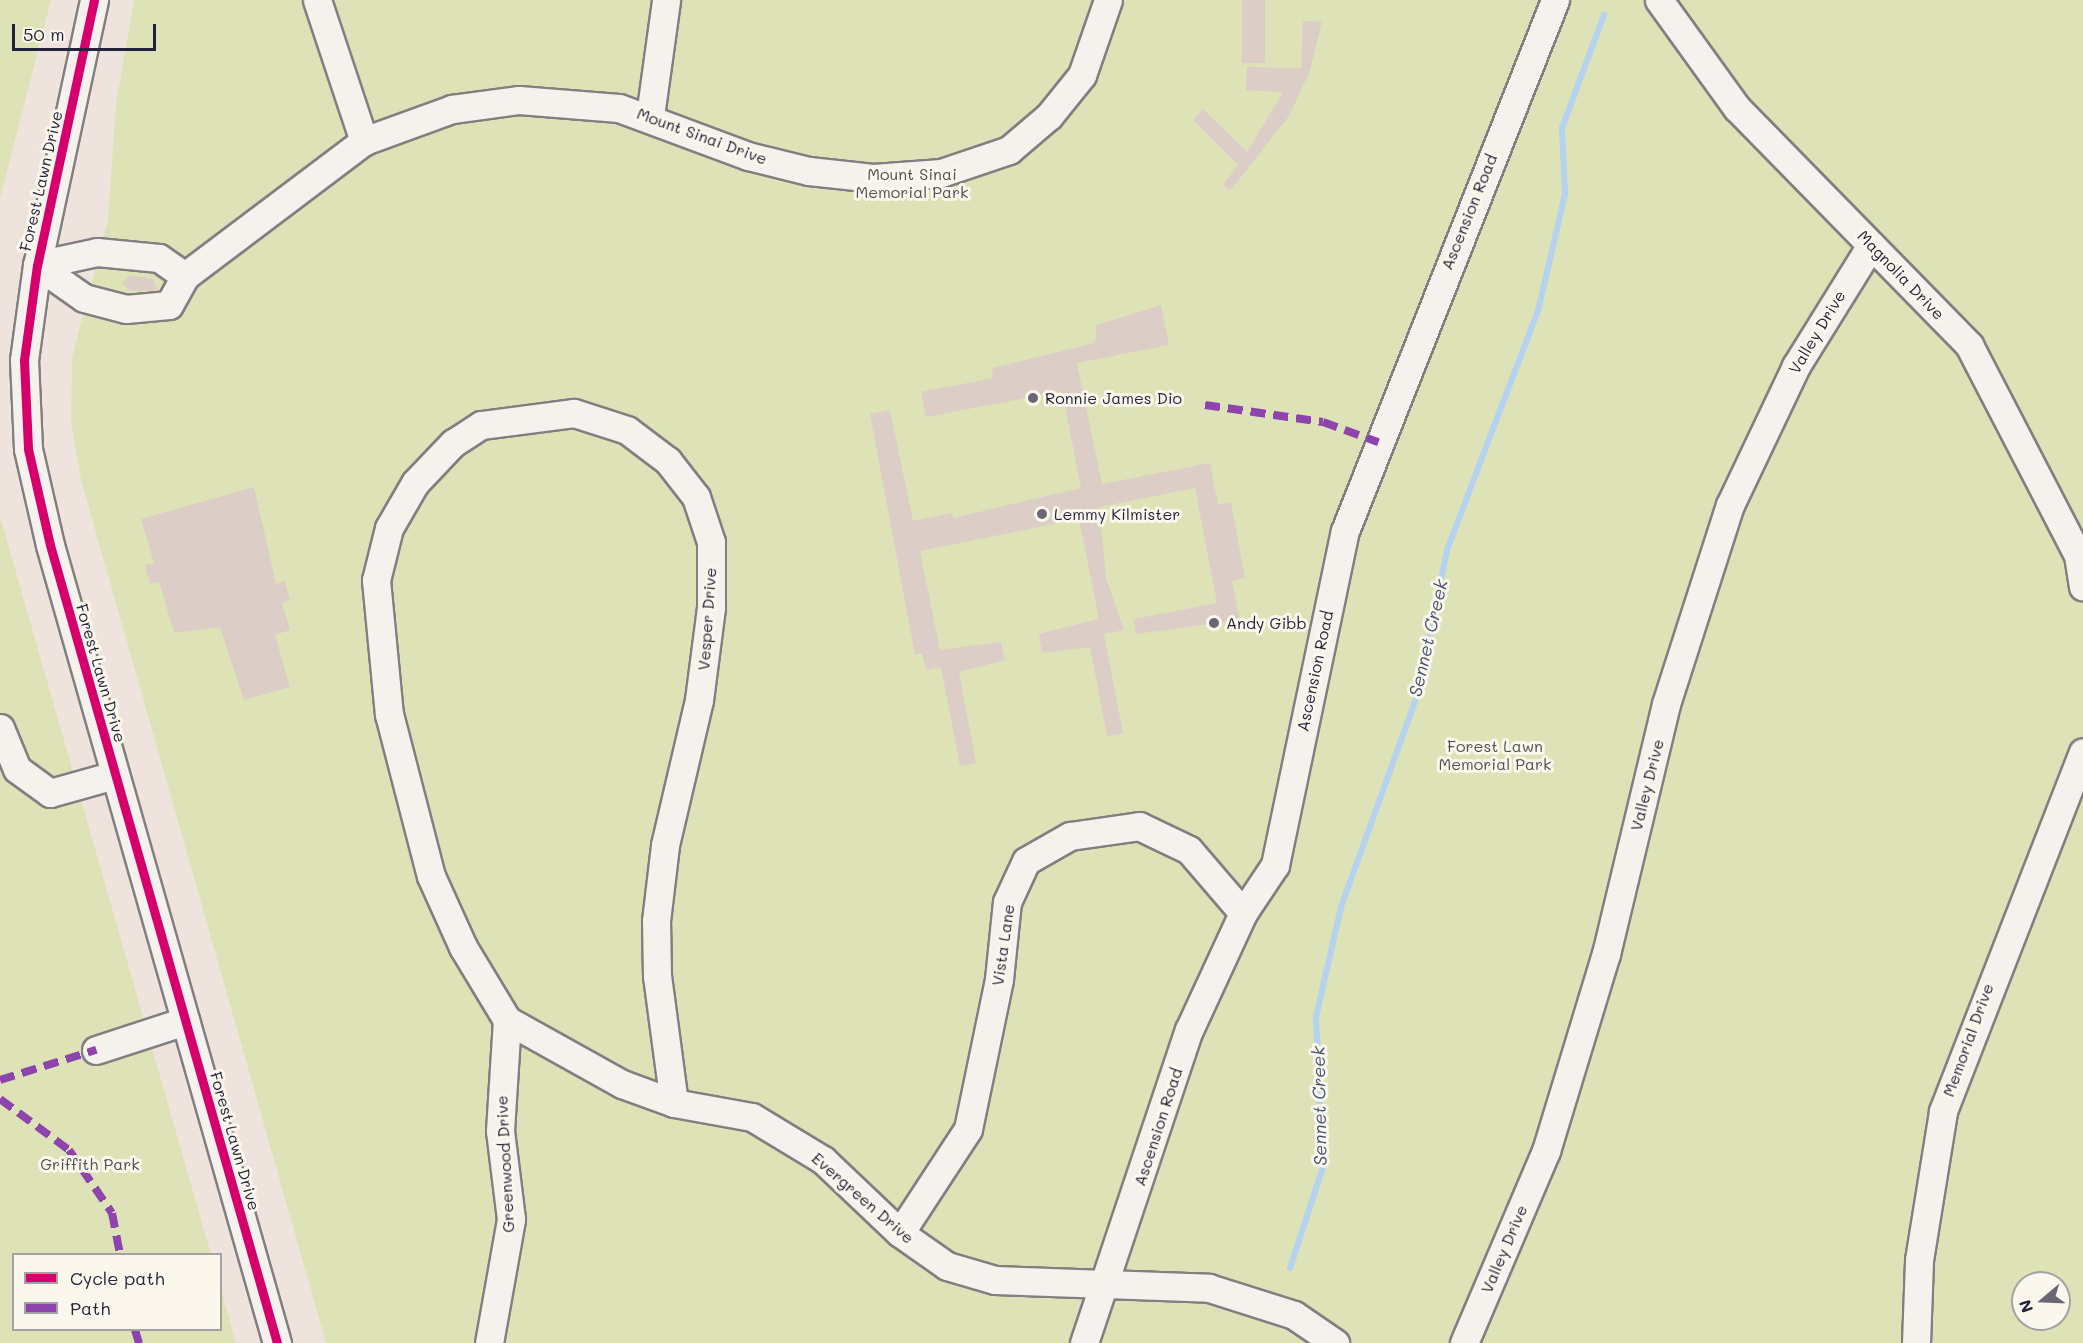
<!DOCTYPE html>
<style>
body{margin:0}
#map{position:relative;width:2083px;height:1343px;overflow:hidden;background:#efe4dd;font-family:Mali,sans-serif}
div>[style]{position:absolute}
[style*='--x']{left:calc(var(--x)*1px);top:calc(var(--y)*1px);width:calc(var(--w)*1px);rotate:calc(var(--a)*1deg)}
.green>*{inset:0;background:#dde3b6}
.stream>*{height:6px;margin:-3px;padding:0 3px;transform-origin:3px;border-radius:3px;background:#b5d2f0}
.building>*{inset:0;background:#dccdc6;transform-origin:0 0}
.roads{filter:drop-shadow(2px 0 #837e80) drop-shadow(-2px 0 #837e80) drop-shadow(0 2px #837e80) drop-shadow(0 -2px #837e80)}
.minor>*{height:27px;margin:-13.5px;padding:0 13.5px;transform-origin:13.5px;border-radius:13.5px;background:#f5f2ee}
.quiet>*{height:8px;margin-top:-4px;transform-origin:0;background:repeating-linear-gradient(90deg,#8e44ad 0 15px,transparent 0 23px)}
.cycleway>*{height:9px;margin:-4.5px;padding:0 4.5px;transform-origin:4.5px;border-radius:4.5px;background:#d6006c}
.dots>*{width:16px;height:16px;translate:-50% -50%;box-sizing:border-box;border:3px solid #fbf7ec;border-radius:50%}
span{translate:-50% -50%;white-space:nowrap;text-align:center;line-height:1.15;-webkit-text-stroke:6px #fbf7ec;paint-order:stroke}
.street-label{font-size:16px;color:#22223b}
.park-label{font-size:16px;color:#4d5252}
.poi-label{font-size:16px;color:#22223b}
.left{translate:0 -50%;text-align:left}
.water-label{font-size:18px;color:#475574;font-style:italic}
.legend{position:absolute;left:12px;top:1253px;width:210px;height:78px;box-sizing:border-box;background:#fbf7ec;border:2px solid #a4a2a5;margin:0;padding:8px 10px;list-style:none;font-size:18px;color:#22223b}
.legend li{display:flex;align-items:center;gap:12px;height:30px}
.legend b{width:30px;border:2px solid #a4a2a5}
.north{position:absolute;left:2011px;top:1271px;width:60px;height:60px;box-sizing:border-box;background:#fbf7ec;border:2px solid #a4a2a5;border-radius:50%;rotate:251deg;font-size:16px;font-weight:700;line-height:24px;text-align:center;color:#22223b}
.north::after{content:'';display:block;margin:auto;width:21px;height:27px;background:#6a6674;clip-path:polygon(50% 0,100% 100%,50% 72%,0 100%)}
.scale{position:absolute;left:12px;top:24px;width:144px;height:27px;box-sizing:border-box;border:3px solid #22223b;border-top:0;padding-left:8px;font-size:18px;line-height:21px;white-space:nowrap;color:#22223b;-webkit-text-stroke:4px #fbf7ec;paint-order:stroke}
</style>
<div id="map">
<div class="green">
<div style="clip-path:polygon(0 0,51px 0,0 199px)"></div>
<div style="clip-path:polygon(evenodd,134px 0,2083px 0,2083px 1343px,326px 1343px,81px 480px,71px 422px,72px 357px,108px 220px,116px 103px,134px 0,2023px 1283px,2059px 1283px,2059px 1319px,2023px 1319px,2023px 1283px)"></div>
<div style="clip-path:polygon(0 516px,211px 1254px,14px 1254px,14px 1330px,220px 1330px,221px 1289px,236px 1343px,0 1343px)"></div>
</div>
<div class="stream">
<div style="--x:1290;--y:1268;--w:106;--a:-71.9"></div>
<div style="--x:1323;--y:1167;--w:150;--a:-92.7"></div>
<div style="--x:1316;--y:1017;--w:113;--a:-77.2"></div>
<div style="--x:1341;--y:907;--w:234;--a:-70.2"></div>
<div style="--x:1420;--y:687;--w:140;--a:-78.9"></div>
<div style="--x:1447;--y:550;--w:256;--a:-69.2"></div>
<div style="--x:1538;--y:311;--w:120;--a:-77"></div>
<div style="--x:1565;--y:194;--w:66;--a:-92.6"></div>
<div style="--x:1562;--y:128;--w:121;--a:-69.6"></div>
</div>
<div class="building">
<div style="left:1242px;top:0;width:23px;height:63px"></div>
<div style="clip-path:polygon(1303px 21px,1322px 22px,1310px 71px,1289px 116px,1230px 191px,1223px 185px,1238px 165px,1193px 120px,1203px 109px,1247px 152px,1283px 92px,1246px 90px,1247px 67px,1301px 68px)"></div>
<div style="clip-path:polygon(130px 275px,153px 279px,158px 290px,130px 291px,122px 283px)"></div>
<div style="clip-path:polygon(1161px 305px,1169px 345px,1077px 363px,1102px 484px,1210px 463px,1218px 505px,1231px 502px,1245px 578px,1232px 581px,1240px 620px,1136px 634px,1134px 619px,1217px 603px,1195px 488px,1099px 507px,1106px 578px,1124px 630px,1104px 634px,1123px 733px,1107px 736px,1090px 647px,1042px 653px,1039px 634px,1099px 619px,1079px 519px,920px 551px,940px 650px,1001px 642px,1005px 660px,959px 672px,976px 763px,960px 766px,941px 667px,926px 670px,922px 653px,915px 655px,870px 414px,890px 410px,913px 521px,952px 513px,953px 518px,1081px 488px,1062px 391px,926px 417px,921px 392px,993px 378px,992px 368px,1095px 343px,1097px 325px)"></div>
<div style="clip-path:polygon(254px 487px,276px 584px,285px 581px,290px 600px,282px 603px,290px 630px,275px 635px,290px 687px,244px 700px,220px 627px,174px 633px,159px 581px,150px 584px,145px 565px,154px 563px,141px 519px)"></div>
</div>
<div class="roads">
<div class="minor">
<div style="--x:94;--y:0;--w:271;--a:102.1"></div>
<div style="--x:37;--y:265;--w:96;--a:97.8"></div>
<div style="--x:24;--y:360;--w:89;--a:87.4"></div>
<div style="--x:28;--y:449;--w:98;--a:77.1"></div>
<div style="--x:50;--y:545;--w:830;--a:74.12"></div>
<div style="--x:317;--y:0;--w:149;--a:71.6"></div>
<div style="--x:1659;--y:0;--w:133;--a:54.2"></div>
<div style="--x:1737;--y:108;--w:332;--a:45.6"></div>
<div style="--x:1969;--y:345;--w:237;--a:62.6"></div>
<div style="--x:2078;--y:555;--w:32;--a:81"></div>
<div style="--x:650;--y:116;--w:117;--a:-82.1"></div>
<div style="--x:37;--y:265;--w:57;--a:35.1"></div>
<div style="--x:84;--y:298;--w:43;--a:14.7"></div>
<div style="--x:126;--y:309;--w:43;--a:-5.3"></div>
<div style="--x:169;--y:305;--w:33;--a:-61"></div>
<div style="--x:185;--y:276;--w:224;--a:-37"></div>
<div style="--x:364;--y:141;--w:94;--a:-20"></div>
<div style="--x:452;--y:109;--w:68;--a:-7.7"></div>
<div style="--x:519;--y:100;--w:100;--a:4.6"></div>
<div style="--x:619;--y:108;--w:138;--a:20.4"></div>
<div style="--x:748;--y:156;--w:63;--a:13.8"></div>
<div style="--x:809;--y:171;--w:64;--a:6.2"></div>
<div style="--x:873;--y:178;--w:68;--a:-4.2"></div>
<div style="--x:941;--y:173;--w:72;--a:-18.7"></div>
<div style="--x:1009;--y:150;--w:52;--a:-40.4"></div>
<div style="--x:1049;--y:116;--w:53;--a:-51.2"></div>
<div style="--x:1082;--y:75;--w:79;--a:-70.9"></div>
<div style="--x:37;--y:265;--w:61;--a:-12.2"></div>
<div style="--x:97;--y:252;--w:62;--a:5.5"></div>
<div style="--x:159;--y:258;--w:32;--a:35"></div>
<div style="--x:0;--y:728;--w:44;--a:67.5"></div>
<div style="--x:17;--y:769;--w:41;--a:36"></div>
<div style="--x:50;--y:793;--w:66;--a:-15.7"></div>
<div style="--x:96;--y:1050;--w:94;--a:-18"></div>
<div style="--x:674;--y:1103;--w:128;--a:-97.6"></div>
<div style="--x:657;--y:976;--w:55;--a:-91"></div>
<div style="--x:656;--y:921;--w:77;--a:-83.2"></div>
<div style="--x:665;--y:845;--w:149;--a:-76.8"></div>
<div style="--x:699;--y:700;--w:94;--a:-82.6"></div>
<div style="--x:711;--y:607;--w:65;--a:-90"></div>
<div style="--x:711;--y:542;--w:47;--a:-108.4"></div>
<div style="--x:696;--y:497;--w:46;--a:-127.9"></div>
<div style="--x:668;--y:461;--w:51;--a:-142.9"></div>
<div style="--x:627;--y:430;--w:56;--a:-162.2"></div>
<div style="--x:574;--y:413;--w:94;--a:172.6"></div>
<div style="--x:481;--y:425;--w:33;--a:147"></div>
<div style="--x:453;--y:443;--w:55;--a:133.5"></div>
<div style="--x:415;--y:483;--w:52;--a:120"></div>
<div style="--x:389;--y:528;--w:54;--a:104"></div>
<div style="--x:376;--y:580;--w:135;--a:84.5"></div>
<div style="--x:389;--y:714;--w:167;--a:75.5"></div>
<div style="--x:431;--y:876;--w:78;--a:65.7"></div>
<div style="--x:463;--y:947;--w:85;--a:58.9"></div>
<div style="--x:507;--y:1020;--w:132;--a:29.1"></div>
<div style="--x:622;--y:1084;--w:55;--a:20.1"></div>
<div style="--x:674;--y:1103;--w:79;--a:10.2"></div>
<div style="--x:752;--y:1117;--w:83;--a:31.2"></div>
<div style="--x:823;--y:1160;--w:106;--a:43.5"></div>
<div style="--x:900;--y:1233;--w:57;--a:35.1"></div>
<div style="--x:947;--y:1266;--w:50;--a:16.3"></div>
<div style="--x:995;--y:1280;--w:214;--a:2.1"></div>
<div style="--x:1209;--y:1288;--w:89;--a:17.6"></div>
<div style="--x:1294;--y:1315;--w:50;--a:34.3"></div>
<div style="--x:900;--y:1233;--w:124;--a:-56.8"></div>
<div style="--x:968;--y:1129;--w:153;--a:-78.3"></div>
<div style="--x:999;--y:979;--w:77;--a:-84.1"></div>
<div style="--x:1007;--y:902;--w:45;--a:-65.1"></div>
<div style="--x:1026;--y:861;--w:51;--a:-29.6"></div>
<div style="--x:1070;--y:836;--w:70;--a:-8.2"></div>
<div style="--x:1139;--y:826;--w:55;--a:25.6"></div>
<div style="--x:1189;--y:850;--w:83;--a:49.4"></div>
<div style="--x:489;--y:1343;--w:126;--a:-79.9"></div>
<div style="--x:511;--y:1219;--w:89;--a:-97.1"></div>
<div style="--x:500;--y:1131;--w:111;--a:-86.4"></div>
<div style="--x:1084;--y:1343;--w:330;--a:-71.5"></div>
<div style="--x:1189;--y:1030;--w:129;--a:-65.2"></div>
<div style="--x:1243;--y:913;--w:58;--a:-56.3"></div>
<div style="--x:1275;--y:865;--w:341;--a:-78.2"></div>
<div style="--x:1345;--y:531;--w:571;--a:-68.42"></div>
<div style="--x:1464;--y:1343;--w:209;--a:-66.9"></div>
<div style="--x:1546;--y:1151;--w:206;--a:-73.1"></div>
<div style="--x:1606;--y:954;--w:257;--a:-76.5"></div>
<div style="--x:1666;--y:704;--w:209;--a:-72.2"></div>
<div style="--x:1730;--y:505;--w:154;--a:-64.6"></div>
<div style="--x:1796;--y:366;--w:142;--a:-58.2"></div>
<div style="--x:1916;--y:1343;--w:83;--a:-87.9"></div>
<div style="--x:1919;--y:1260;--w:151;--a:-80.8"></div>
<div style="--x:1943;--y:1111;--w:385;--a:-68.7"></div>
</div>
</div>
<div class="quiet">
<div style="--x:1205;--y:405;--w:119;--a:8.2"></div>
<div style="--x:1323;--y:422;--w:59;--a:20"></div>
<div style="--x:0;--y:1080;--w:101;--a:-17.4"></div>
<div style="--x:0;--y:1099;--w:86;--a:36.5"></div>
<div style="--x:69;--y:1150;--w:76;--a:55.7"></div>
<div style="--x:112;--y:1213;--w:42;--a:79"></div>
<div style="--x:135;--y:1330;--w:14;--a:73"></div>
</div>
<div class="cycleway">
<div style="--x:94;--y:0;--w:271;--a:102.1"></div>
<div style="--x:37;--y:265;--w:96;--a:97.8"></div>
<div style="--x:24;--y:360;--w:89;--a:87.4"></div>
<div style="--x:28;--y:449;--w:98;--a:77.1"></div>
<div style="--x:50;--y:545;--w:830;--a:74.12"></div>
</div>
<div class="dots">
<div style="left:1033px;top:398px;background:#6a6674"></div>
<div style="left:1042px;top:514px;background:#6a6674"></div>
<div style="left:1214px;top:623px;background:#6a6674"></div>
</div>
<div class="street-label">
<span style="left:702px;top:136px;rotate:20deg">Mount Sinai Drive</span>
<span style="left:41px;top:181px;rotate:-77deg">Forest Lawn Drive</span>
<span style="left:1469px;top:212px;rotate:-68deg">Ascension Road</span>
<span style="left:1901px;top:275px;rotate:46deg">Magnolia Drive</span>
<span style="left:1817px;top:332px;rotate:-59deg">Valley Drive</span>
<span style="left:707px;top:619px;rotate:-86deg">Vesper Drive</span>
<span style="left:1315px;top:671px;rotate:-78deg">Ascension Road</span>
<span style="left:101px;top:673px;rotate:74deg">Forest Lawn Drive</span>
<span style="left:1647px;top:785px;rotate:-76deg">Valley Drive</span>
<span style="left:1003px;top:945px;rotate:-82deg">Vista Lane</span>
<span style="left:1968px;top:1040px;rotate:-70deg">Memorial Drive</span>
<span style="left:1158px;top:1127px;rotate:-72deg">Ascension Road</span>
<span style="left:235px;top:1141px;rotate:74deg">Forest Lawn Drive</span>
<span style="left:505px;top:1164px;rotate:-93deg">Greenwood Drive</span>
<span style="left:863px;top:1198px;rotate:41deg">Evergreen Drive</span>
<span style="left:1504px;top:1249px;rotate:-67deg">Valley Drive</span>
</div>
<div class="park-label">
<span style="left:912px;top:183px">Mount Sinai<br>Memorial Park</span>
<span style="left:1495px;top:755px">Forest Lawn<br>Memorial Park</span>
<span style="left:90px;top:1164px">Griffith Park</span>
</div>
<div class="poi-label">
<span class="left" style="left:1045px;top:398px">Ronnie James Dio</span>
<span class="left" style="left:1054px;top:514px">Lemmy Kilmister</span>
<span class="left" style="left:1226px;top:623px">Andy Gibb</span>
</div>
<div class="water-label">
<span style="left:1428px;top:638px;rotate:-77deg">Sennet Creek</span>
<span style="left:1319px;top:1106px;rotate:-91deg">Sennet Creek</span>
</div>
<ul class="legend">
<li><b style="height:8px;background:#d6006c"></b>Cycle path</li>
<li><b style="height:8px;background:#8e44ad"></b>Path</li>
</ul>
<div class="north">N</div>
<div class="scale">50 m</div>
</div>
